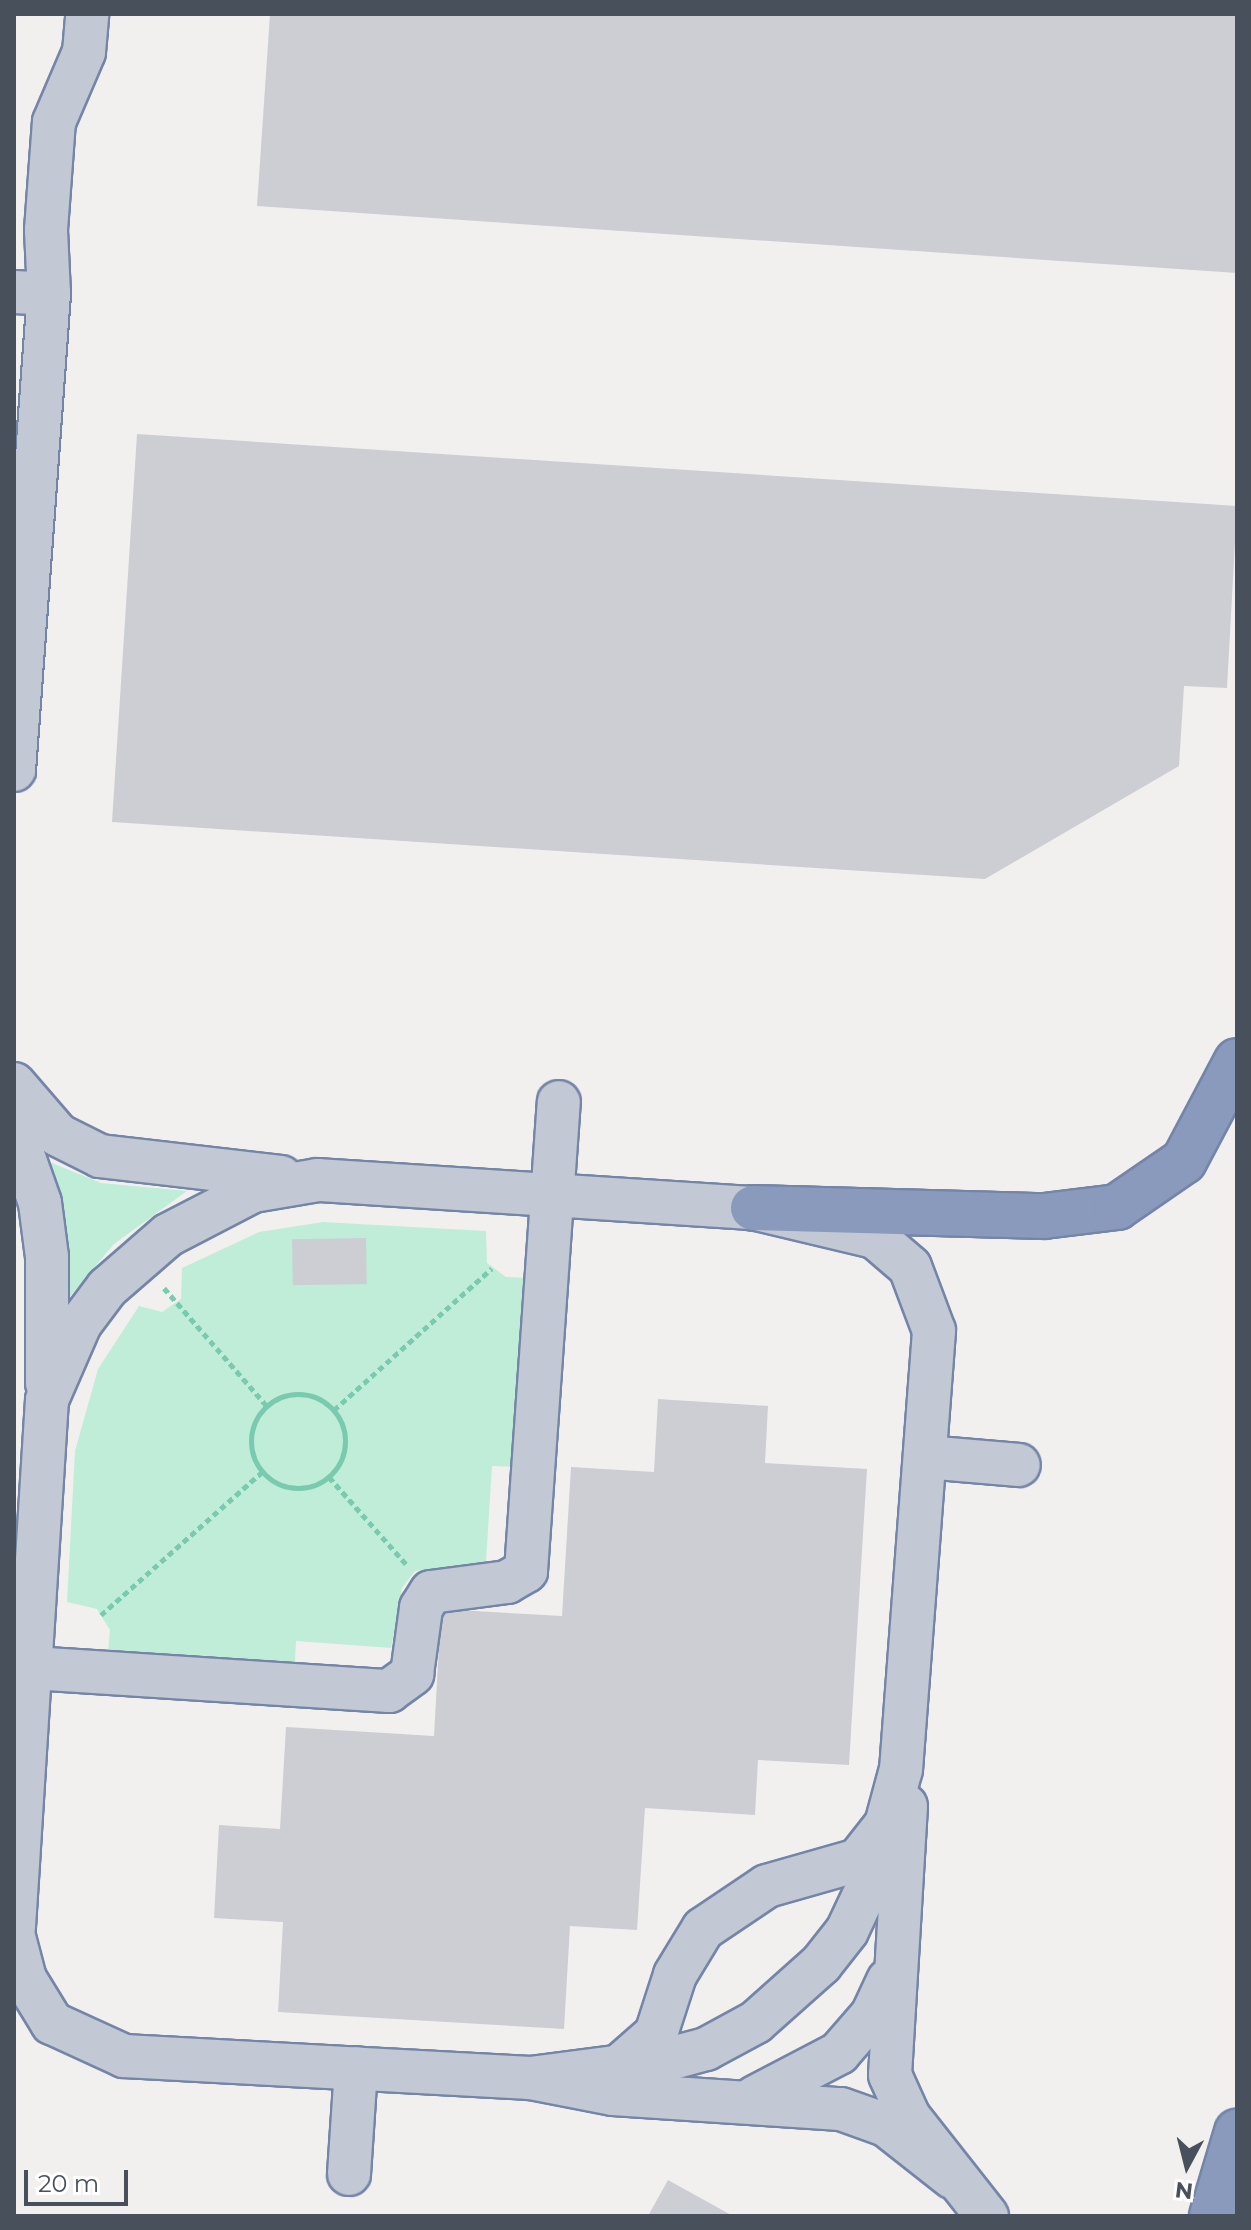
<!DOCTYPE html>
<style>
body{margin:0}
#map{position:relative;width:1251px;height:2230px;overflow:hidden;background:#f2f0ef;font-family:Montserrat,sans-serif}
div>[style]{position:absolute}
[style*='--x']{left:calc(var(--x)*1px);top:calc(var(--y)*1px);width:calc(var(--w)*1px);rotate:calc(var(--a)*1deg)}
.green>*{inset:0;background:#bfedd8}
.building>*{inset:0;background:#ccced4;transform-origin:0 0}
.path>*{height:5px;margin-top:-2.5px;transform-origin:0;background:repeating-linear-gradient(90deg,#79caae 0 6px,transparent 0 10px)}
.path>.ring{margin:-2.5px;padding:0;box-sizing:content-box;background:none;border:5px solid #79caae;border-radius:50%}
.roads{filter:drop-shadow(2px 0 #7485a8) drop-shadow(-2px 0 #7485a8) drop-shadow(0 2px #7485a8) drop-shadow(0 -2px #7485a8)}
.minor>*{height:42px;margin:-21px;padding:0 21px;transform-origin:21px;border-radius:21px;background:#c3c9d4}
.highway>*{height:44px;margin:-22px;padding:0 22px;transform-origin:22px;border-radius:22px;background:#899abc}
span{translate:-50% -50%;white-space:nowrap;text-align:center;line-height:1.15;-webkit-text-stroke:6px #fff;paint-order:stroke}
.frame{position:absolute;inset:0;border:16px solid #48505c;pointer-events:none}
.north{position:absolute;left:1147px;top:2126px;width:80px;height:80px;-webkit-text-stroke:6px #fff;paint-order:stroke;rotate:187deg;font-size:22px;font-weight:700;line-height:32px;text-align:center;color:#48505c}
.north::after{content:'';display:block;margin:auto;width:28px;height:36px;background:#48505c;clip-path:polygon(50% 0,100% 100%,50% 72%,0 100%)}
.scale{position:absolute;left:24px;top:2170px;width:104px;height:36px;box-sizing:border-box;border:4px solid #48505c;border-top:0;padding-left:10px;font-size:24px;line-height:28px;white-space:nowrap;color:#48505c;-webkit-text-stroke:6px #fff;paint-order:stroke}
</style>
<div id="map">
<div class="green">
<div style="clip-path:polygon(52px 1163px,101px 1183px,187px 1191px,114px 1244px,66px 1301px,46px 1164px)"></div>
<div style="clip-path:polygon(323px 1222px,486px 1231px,487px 1263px,506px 1277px,528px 1278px,517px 1467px,492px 1466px,486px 1562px,415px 1571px,402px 1588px,391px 1648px,296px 1641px,295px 1662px,108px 1651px,110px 1630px,97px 1609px,67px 1602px,75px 1451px,98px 1369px,139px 1306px,162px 1312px,181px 1299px,182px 1268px,259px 1232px)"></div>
</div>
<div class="building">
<div style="clip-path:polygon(270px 14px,1237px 14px,1237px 273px,257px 206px)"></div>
<div style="clip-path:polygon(137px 434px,1237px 506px,1227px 688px,1184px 686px,1179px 766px,985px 879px,112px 822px)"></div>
<div style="left:366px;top:1238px;width:46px;height:74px;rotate:89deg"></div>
<div style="clip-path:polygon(658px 1399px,768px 1406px,765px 1463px,867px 1469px,849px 1765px,758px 1760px,755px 1815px,645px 1808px,637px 1930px,570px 1926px,564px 2029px,278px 2012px,283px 1922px,214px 1918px,219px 1825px,280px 1829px,286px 1727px,434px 1736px,441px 1609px,562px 1616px,571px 1467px,654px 1472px)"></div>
<div style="clip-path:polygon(668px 2180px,733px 2216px,648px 2216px)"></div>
</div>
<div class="path">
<div style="--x:164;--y:1288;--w:155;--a:48.9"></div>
<div class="ring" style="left:251px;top:1394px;width:89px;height:89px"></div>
<div style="--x:334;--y:1410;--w:212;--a:-41.9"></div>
<div style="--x:329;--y:1477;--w:116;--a:48.5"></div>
<div style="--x:101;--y:1615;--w:215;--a:-41.6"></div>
</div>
<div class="roads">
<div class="minor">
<div style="--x:14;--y:292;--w:35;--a:3"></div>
<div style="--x:49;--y:294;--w:64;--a:-92.7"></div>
<div style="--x:46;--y:230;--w:108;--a:-85.8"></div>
<div style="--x:54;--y:122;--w:76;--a:-66.8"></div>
<div style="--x:84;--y:52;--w:38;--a:-85"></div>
<div style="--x:14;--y:770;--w:477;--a:-85.8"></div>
<div style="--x:14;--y:1084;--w:67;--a:49.2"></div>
<div style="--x:58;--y:1135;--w:47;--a:26.6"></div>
<div style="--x:100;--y:1156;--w:182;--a:6.6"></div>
<div style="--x:14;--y:1129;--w:78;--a:70.6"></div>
<div style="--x:40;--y:1203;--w:54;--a:82.6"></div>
<div style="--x:47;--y:1257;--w:126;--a:90"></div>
<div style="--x:926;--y:1457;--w:93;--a:4.9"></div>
<div style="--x:32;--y:1668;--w:358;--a:3.7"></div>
<div style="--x:389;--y:1691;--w:29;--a:-36"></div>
<div style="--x:412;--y:1674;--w:67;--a:-82.2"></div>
<div style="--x:421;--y:1608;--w:19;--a:-58"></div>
<div style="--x:431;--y:1592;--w:77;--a:-7.5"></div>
<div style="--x:507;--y:1582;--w:22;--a:-30"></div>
<div style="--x:526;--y:1571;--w:470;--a:-86"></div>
<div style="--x:906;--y:1806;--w:269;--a:93.4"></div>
<div style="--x:890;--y:2075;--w:46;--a:65.7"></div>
<div style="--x:909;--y:2117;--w:126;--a:51.8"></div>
<div style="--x:14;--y:1927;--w:528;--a:-86.42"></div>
<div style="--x:47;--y:1400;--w:83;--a:-66.5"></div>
<div style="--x:80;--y:1324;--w:45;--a:-53.1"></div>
<div style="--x:107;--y:1288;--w:81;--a:-41"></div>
<div style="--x:168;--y:1235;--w:96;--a:-27.4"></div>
<div style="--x:253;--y:1191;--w:66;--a:-9.6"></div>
<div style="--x:318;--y:1180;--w:436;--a:3.7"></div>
<div style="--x:753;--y:1208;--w:125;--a:13.4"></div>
<div style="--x:875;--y:1237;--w:46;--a:40.6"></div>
<div style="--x:910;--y:1267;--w:68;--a:69.4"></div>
<div style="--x:934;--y:1331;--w:439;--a:94.3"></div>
<div style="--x:901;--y:1769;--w:115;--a:105.1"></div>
<div style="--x:871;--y:1880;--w:56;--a:115.2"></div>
<div style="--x:847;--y:1931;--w:42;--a:128.2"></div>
<div style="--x:821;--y:1964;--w:87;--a:138.3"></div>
<div style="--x:756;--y:2022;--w:57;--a:151.6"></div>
<div style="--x:706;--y:2049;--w:47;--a:165.1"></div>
<div style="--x:661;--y:2061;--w:132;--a:172.6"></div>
<div style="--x:14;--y:1937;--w:43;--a:75.3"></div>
<div style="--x:25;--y:1979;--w:52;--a:58.5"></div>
<div style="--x:52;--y:2023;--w:79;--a:24.6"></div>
<div style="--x:124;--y:2056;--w:407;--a:3.1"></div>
<div style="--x:530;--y:2078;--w:85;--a:10.9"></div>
<div style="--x:613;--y:2094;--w:228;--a:3.8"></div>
<div style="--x:841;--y:2109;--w:48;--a:19.6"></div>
<div style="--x:886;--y:2125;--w:84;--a:38.2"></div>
<div style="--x:616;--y:2069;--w:53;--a:-41.2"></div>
<div style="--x:656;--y:2034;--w:62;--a:-72.1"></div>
<div style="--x:675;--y:1975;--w:54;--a:-58.7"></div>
<div style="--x:703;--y:1929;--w:77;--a:-33.9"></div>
<div style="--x:767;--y:1886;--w:95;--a:-15.9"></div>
<div style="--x:858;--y:1860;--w:42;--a:-51.8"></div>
<div style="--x:755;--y:2097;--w:95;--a:-27.6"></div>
<div style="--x:839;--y:2053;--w:50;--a:-49"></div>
<div style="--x:872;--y:2015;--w:38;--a:-65"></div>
<div style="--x:349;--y:2174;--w:106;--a:-86.2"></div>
</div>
<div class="highway">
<div style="--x:753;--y:1208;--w:291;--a:1.6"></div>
<div style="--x:1044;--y:1216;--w:74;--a:-7"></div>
<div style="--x:1117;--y:1207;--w:81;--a:-34.5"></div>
<div style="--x:1184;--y:1161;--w:113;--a:-62.1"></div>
<div style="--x:1212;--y:2216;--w:88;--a:-73.4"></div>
</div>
</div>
<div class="frame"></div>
<div class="north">N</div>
<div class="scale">20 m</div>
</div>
